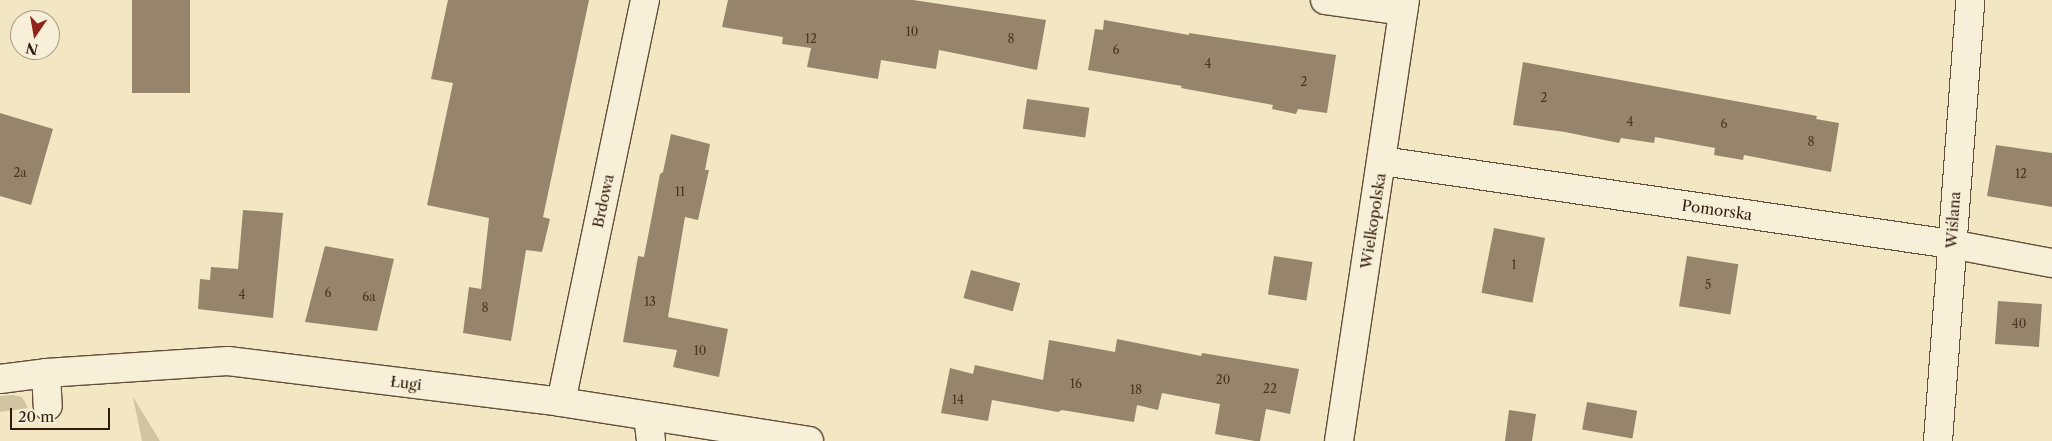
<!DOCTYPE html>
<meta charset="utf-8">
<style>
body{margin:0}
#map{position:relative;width:2052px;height:441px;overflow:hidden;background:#f2e7c2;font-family:"Libre Caslon Text",serif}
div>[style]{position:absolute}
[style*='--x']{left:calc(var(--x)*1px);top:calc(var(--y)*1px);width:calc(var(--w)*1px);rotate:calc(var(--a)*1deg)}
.green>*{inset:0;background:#d1c4a3}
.building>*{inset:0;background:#96856a;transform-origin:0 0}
.roads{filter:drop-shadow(1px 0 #624e39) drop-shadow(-1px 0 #624e39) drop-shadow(0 1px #624e39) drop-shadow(0 -1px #624e39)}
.minor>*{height:28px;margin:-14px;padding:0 14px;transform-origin:14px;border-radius:14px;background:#f7efd7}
span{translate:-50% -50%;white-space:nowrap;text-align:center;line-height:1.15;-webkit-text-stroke:5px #f7efd7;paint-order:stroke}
.number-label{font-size:12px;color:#4b3623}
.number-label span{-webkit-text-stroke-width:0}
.street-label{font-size:15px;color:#321b0b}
.north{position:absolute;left:10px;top:10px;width:50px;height:50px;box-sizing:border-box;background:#f7efd7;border:1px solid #a89a85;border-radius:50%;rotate:192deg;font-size:14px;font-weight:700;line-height:20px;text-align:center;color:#321b0b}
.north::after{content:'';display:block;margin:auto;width:18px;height:22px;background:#8f2418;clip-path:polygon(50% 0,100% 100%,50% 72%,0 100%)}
.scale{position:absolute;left:10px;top:408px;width:100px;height:22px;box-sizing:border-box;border:2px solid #321b0b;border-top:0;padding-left:6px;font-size:15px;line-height:18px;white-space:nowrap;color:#321b0b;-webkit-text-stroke:4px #f7efd7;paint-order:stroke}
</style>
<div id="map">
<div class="green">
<div style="clip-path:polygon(12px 395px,22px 397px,28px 408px,0 412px,0 396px)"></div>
<div style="clip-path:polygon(133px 397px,160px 441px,142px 441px)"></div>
</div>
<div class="building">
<div style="left:132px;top:0;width:58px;height:93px"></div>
<div style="clip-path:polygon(448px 0,589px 0,543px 217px,550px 219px,542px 252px,526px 250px,511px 341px,463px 333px,469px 287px,481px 289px,489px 218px,427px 205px,453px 83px,431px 79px)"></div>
<div style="clip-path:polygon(728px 0,913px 0,1046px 20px,1037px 70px,939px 50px,936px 69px,881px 60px,878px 79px,807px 67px,811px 48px,782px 44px,783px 37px,722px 27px)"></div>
<div style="clip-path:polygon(1104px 20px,1189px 35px,1189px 33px,1336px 55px,1327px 113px,1298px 109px,1296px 114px,1272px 109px,1273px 105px,1181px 88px,1182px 86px,1088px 70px,1095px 29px,1103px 30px)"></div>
<div style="clip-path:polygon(1523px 62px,1817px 116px,1816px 119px,1839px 123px,1831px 172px,1744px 155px,1743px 160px,1714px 155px,1715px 148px,1655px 137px,1654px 143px,1621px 138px,1619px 143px,1565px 132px,1513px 125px)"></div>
<div style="left:1027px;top:99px;width:63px;height:30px;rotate:8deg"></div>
<div style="clip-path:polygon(0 113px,53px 129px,31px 205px,0 196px)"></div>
<div style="clip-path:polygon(671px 134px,710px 144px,705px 170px,709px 170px,698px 220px,685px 217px,668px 317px,728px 329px,719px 377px,673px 367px,677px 350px,623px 342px,638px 256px,644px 257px,660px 174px,663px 172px)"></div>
<div style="clip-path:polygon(1996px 145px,2052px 153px,2052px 207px,1987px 196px)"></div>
<div style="clip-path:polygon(243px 210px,283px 213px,273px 318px,198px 309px,200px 279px,210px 280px,211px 267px,238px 269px)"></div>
<div style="left:1494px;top:228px;width:52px;height:66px;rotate:11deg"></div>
<div style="clip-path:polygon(325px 246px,394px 259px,377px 331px,305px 322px)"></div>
<div style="left:1274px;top:256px;width:39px;height:39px;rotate:9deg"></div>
<div style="left:1687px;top:256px;width:52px;height:51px;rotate:9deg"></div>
<div style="left:971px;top:270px;width:51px;height:29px;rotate:15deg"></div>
<div style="left:1998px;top:301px;width:44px;height:43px;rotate:4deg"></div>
<div style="clip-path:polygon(1117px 339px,1201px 356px,1202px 353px,1299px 369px,1290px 414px,1266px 409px,1260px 441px,1255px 441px,1215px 434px,1220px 404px,1162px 393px,1158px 410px,1137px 405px,1134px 422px,1062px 410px,1058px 412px,992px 400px,988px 421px,941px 413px,950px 368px,973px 374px,975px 365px,1043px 380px,1049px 340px,1115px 352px)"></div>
<div style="left:1587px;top:402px;width:51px;height:28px;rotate:10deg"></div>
<div style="clip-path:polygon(1509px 410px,1536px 414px,1532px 441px,1505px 441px)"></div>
</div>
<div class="roads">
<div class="minor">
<div style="--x:1325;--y:0;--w:79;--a:8"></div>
<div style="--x:1382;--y:161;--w:575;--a:8.3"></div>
<div style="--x:1951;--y:244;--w:103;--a:10.7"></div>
<div style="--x:46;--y:373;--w:33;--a:87"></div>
<div style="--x:0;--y:379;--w:46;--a:-7.4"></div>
<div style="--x:46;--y:373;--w:182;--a:-3.8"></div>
<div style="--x:228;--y:361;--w:336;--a:7"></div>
<div style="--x:561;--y:402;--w:251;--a:8.9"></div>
<div style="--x:561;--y:402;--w:411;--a:-78.2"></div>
<div style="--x:648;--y:416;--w:25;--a:83"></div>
<div style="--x:1339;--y:441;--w:446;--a:-81.5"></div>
<div style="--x:1938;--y:441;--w:442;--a:-85.8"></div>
</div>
</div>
<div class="number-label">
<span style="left:912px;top:32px">10</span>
<span style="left:811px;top:39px">12</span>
<span style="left:1011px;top:39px">8</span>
<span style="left:1116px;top:50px">6</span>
<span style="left:1208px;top:64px">4</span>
<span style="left:1304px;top:82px">2</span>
<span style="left:1544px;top:98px">2</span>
<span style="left:1630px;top:122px">4</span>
<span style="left:1724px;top:124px">6</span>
<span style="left:1811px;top:142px">8</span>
<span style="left:20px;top:173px">2a</span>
<span style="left:2021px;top:174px">12</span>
<span style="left:680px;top:192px">11</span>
<span style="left:1514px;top:265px">1</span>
<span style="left:1708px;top:285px">5</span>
<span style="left:328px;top:293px">6</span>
<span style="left:242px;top:295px">4</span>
<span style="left:369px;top:297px">6a</span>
<span style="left:650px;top:302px">13</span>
<span style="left:485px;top:308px">8</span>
<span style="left:2019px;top:324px">40</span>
<span style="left:700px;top:351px">10</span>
<span style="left:1223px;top:380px">20</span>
<span style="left:1076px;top:384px">16</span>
<span style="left:1270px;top:389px">22</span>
<span style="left:1136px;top:390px">18</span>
<span style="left:958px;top:400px">14</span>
</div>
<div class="street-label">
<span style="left:603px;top:201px;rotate:-78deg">Brdowa</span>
<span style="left:1717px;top:210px;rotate:8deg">Pomorska</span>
<span style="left:1953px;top:220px;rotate:-86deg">Wiślana</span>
<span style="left:1373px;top:221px;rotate:-81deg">Wielkopolska</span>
<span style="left:406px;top:383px;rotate:7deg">Ługi</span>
</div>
<div class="north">N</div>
<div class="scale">20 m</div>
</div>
